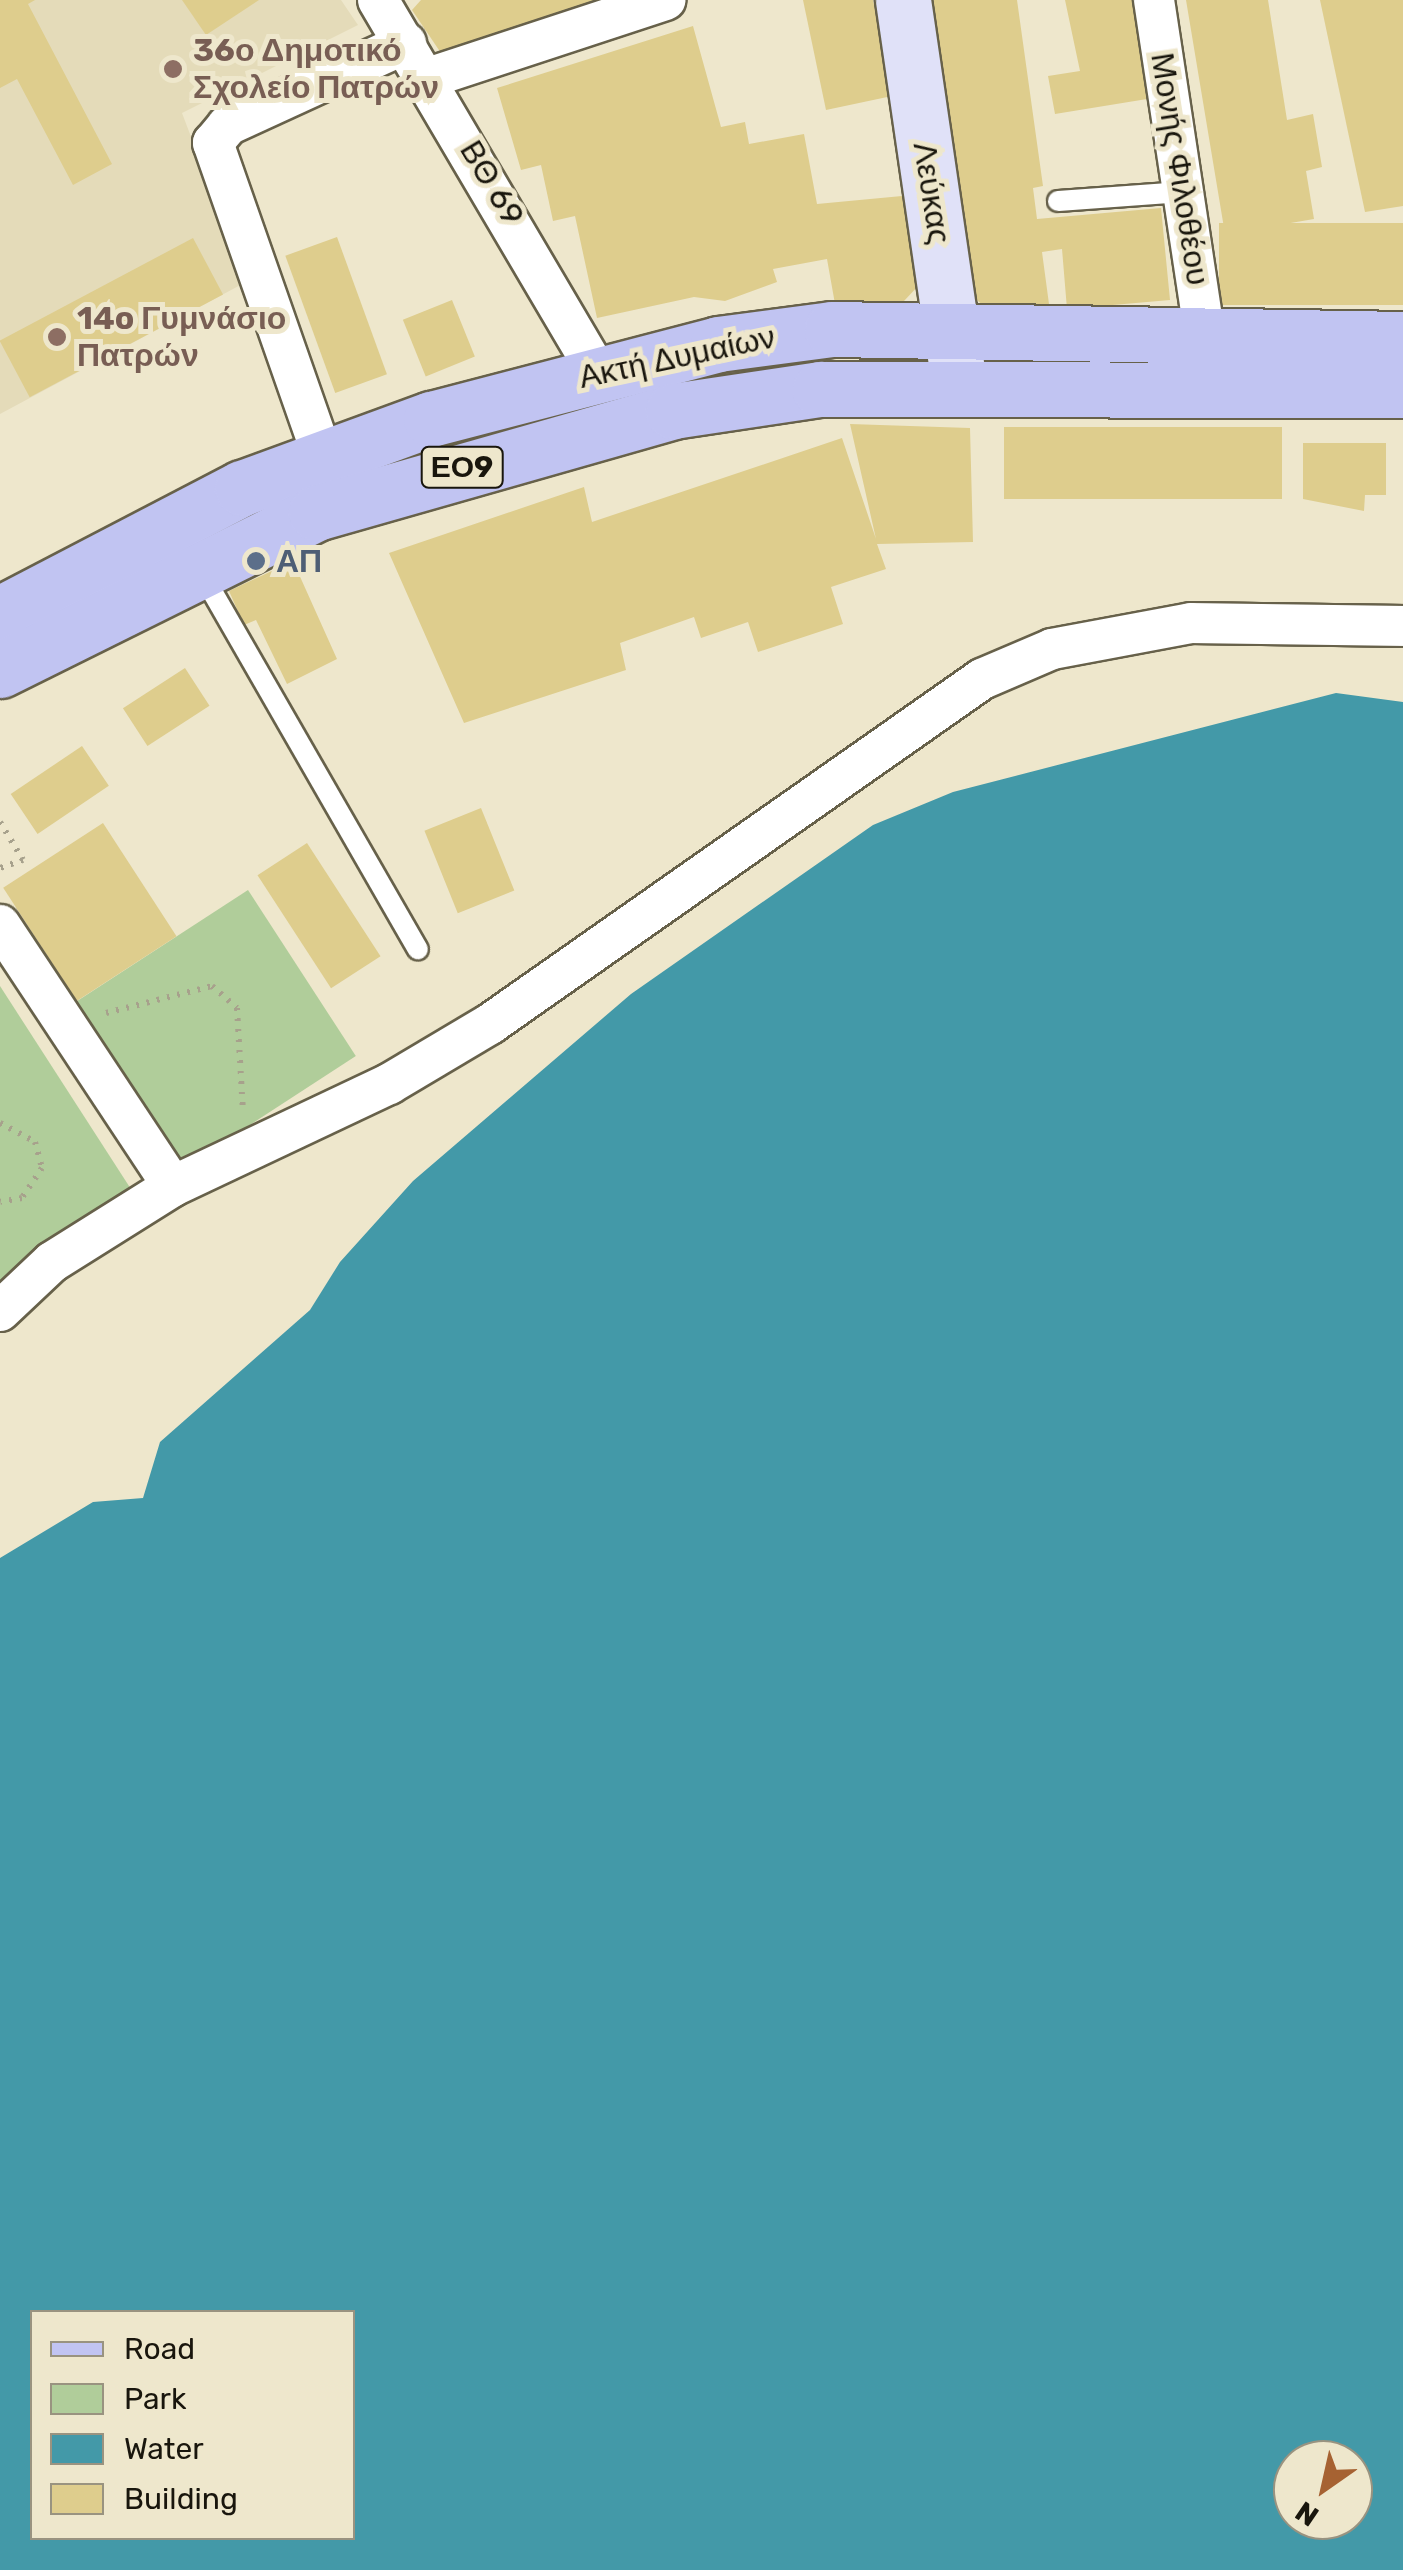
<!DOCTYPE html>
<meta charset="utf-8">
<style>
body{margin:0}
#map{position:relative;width:1403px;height:2570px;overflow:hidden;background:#eee7cc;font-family:Rubik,sans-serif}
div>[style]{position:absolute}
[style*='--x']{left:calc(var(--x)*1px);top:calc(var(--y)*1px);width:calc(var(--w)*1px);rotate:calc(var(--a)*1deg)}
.built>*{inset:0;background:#e4dbb9}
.green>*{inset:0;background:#b0cd9a;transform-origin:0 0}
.water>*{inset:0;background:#4399a8}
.building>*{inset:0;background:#decd8d;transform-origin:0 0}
.path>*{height:6px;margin-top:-3px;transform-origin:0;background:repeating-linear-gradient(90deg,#a7a18c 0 2.5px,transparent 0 10.5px)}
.roads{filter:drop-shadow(2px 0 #67614a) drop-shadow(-2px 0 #67614a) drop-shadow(0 2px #67614a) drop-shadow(0 -2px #67614a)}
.lane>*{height:20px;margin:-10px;padding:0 10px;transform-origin:10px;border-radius:10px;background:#fff}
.street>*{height:40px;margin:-20px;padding:0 20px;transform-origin:20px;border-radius:20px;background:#fff}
.secondary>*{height:55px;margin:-27.5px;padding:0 27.5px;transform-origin:27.5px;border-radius:27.5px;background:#e0e1f8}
.primary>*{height:55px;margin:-27.5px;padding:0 27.5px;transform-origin:27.5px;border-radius:27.5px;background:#c1c4f2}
.dots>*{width:28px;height:28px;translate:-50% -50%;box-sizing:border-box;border:5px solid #eee7cc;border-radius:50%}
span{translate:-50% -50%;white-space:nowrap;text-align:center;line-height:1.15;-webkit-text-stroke:10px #eee7cc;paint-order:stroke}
.shield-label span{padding:2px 8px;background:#eee7cc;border:2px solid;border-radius:8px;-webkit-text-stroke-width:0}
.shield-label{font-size:30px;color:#19160d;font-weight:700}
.education-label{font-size:32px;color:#785e54;font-weight:700}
.left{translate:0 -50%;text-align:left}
.street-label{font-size:32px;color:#19160d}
.service-label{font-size:32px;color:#4e5e75;font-weight:700}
.legend{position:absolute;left:30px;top:2310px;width:325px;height:230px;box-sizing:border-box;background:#eee7cc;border:2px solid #999380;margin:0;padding:12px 18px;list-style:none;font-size:30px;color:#19160d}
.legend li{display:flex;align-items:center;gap:20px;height:50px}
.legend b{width:50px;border:2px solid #999380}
.north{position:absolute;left:1273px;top:2440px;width:100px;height:100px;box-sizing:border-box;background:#eee7cc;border:2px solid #999380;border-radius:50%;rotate:214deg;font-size:28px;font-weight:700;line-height:40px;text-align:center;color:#19160d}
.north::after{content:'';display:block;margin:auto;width:35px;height:45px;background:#a66232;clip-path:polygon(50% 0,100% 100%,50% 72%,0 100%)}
</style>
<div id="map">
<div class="built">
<div style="clip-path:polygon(0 0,341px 0,358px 25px,182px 113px,246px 282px,0 414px)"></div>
</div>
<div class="green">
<div style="left:248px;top:890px;width:198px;height:205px;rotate:57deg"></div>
<div style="clip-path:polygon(0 986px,138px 1200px,0 1282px)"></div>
</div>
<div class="water">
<div style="clip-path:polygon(evenodd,1336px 693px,1403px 702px,1403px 2570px,0 2570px,0 1558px,93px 1502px,143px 1498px,160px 1442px,310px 1310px,340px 1262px,413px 1181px,631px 994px,873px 825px,953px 792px,1336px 693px,32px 2312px,352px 2312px,352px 2538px,32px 2538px,32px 2312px,1336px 693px,1293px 2460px,1353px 2460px,1353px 2520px,1293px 2520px,1293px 2460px)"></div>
</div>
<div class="building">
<div style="clip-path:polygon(0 0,35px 0,28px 4px,112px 164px,73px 185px,17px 79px,0 88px)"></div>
<div style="clip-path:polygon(182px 0,259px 0,206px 35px)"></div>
<div style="clip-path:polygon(421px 0,632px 0,447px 62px,412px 10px)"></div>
<div style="clip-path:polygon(803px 0,873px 0,892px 96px,826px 110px)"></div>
<div style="clip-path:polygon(931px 0,1017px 0,1043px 186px,1033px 188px,1037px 219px,1161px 208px,1170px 300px,1067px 309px,1062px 249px,1042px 252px,1049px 304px,990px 312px,976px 299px)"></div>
<div style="clip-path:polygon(1065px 0,1132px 0,1147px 99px,1055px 114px,1048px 76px,1080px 71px)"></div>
<div style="clip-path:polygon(1186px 0,1268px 0,1287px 120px,1313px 114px,1322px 167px,1306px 171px,1314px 219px,1225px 234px)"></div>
<div style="clip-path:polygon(1320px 0,1403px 0,1403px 206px,1365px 212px)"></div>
<div style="clip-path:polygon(693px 26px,721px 127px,745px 122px,749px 144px,804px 134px,817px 204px,902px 196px,919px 285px,904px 301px,835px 304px,827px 259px,773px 269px,777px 282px,725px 301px,694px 297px,597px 318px,575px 216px,553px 221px,541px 165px,521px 170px,497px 88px)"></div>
<div style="left:1403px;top:223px;width:82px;height:184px;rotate:90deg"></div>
<div style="left:337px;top:237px;width:146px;height:55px;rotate:70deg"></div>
<div style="left:193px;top:238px;width:64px;height:219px;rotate:62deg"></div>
<div style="left:452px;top:300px;width:61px;height:53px;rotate:68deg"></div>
<div style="clip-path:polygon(850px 424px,970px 428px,973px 542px,877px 544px,886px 569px,831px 587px,843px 624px,758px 652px,748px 622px,701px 638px,694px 617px,620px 643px,626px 670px,464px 723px,389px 553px,584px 487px,592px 522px,842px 438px,876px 539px)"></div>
<div style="left:1282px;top:427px;width:72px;height:278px;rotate:90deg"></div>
<div style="clip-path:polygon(1303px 443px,1386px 443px,1386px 495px,1365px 495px,1364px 511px,1303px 499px)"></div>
<div style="clip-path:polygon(293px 561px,337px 659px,287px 684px,256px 620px,244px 625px,229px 591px)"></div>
<div style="left:185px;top:668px;width:45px;height:74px;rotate:57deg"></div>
<div style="left:82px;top:746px;width:48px;height:86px;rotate:56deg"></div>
<div style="left:481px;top:808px;width:89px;height:61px;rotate:68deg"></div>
<div style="left:103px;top:823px;width:135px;height:119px;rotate:57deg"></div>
<div style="left:307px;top:843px;width:135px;height:59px;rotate:57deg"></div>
</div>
<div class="path">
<div style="--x:0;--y:822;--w:44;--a:58.8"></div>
<div style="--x:23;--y:860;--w:24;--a:161"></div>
<div style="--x:106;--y:1013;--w:109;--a:-14.3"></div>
<div style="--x:212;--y:986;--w:33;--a:41"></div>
<div style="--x:237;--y:1008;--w:104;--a:86.7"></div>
<div style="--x:0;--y:1123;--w:40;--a:28"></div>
<div style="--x:35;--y:1142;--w:27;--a:75"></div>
<div style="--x:42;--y:1168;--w:36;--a:124"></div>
<div style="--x:22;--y:1198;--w:22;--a:170"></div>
</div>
<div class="roads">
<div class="lane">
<div style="--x:1058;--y:201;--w:125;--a:-4.1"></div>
<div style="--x:202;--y:574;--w:433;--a:60.1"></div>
</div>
<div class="street">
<div style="--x:378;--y:0;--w:432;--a:59.5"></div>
<div style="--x:1154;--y:0;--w:342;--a:81.4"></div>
<div style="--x:428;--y:78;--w:250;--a:-18.2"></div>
<div style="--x:323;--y:457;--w:333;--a:-109.3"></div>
<div style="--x:213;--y:143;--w:23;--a:-50"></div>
<div style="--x:228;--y:125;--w:196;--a:-24.7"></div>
<div style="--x:0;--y:925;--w:313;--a:56.5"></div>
<div style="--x:0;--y:1311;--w:71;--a:-43.3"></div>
<div style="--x:52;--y:1262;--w:143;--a:-32.1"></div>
<div style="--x:173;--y:1186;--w:239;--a:-25.3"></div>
<div style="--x:389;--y:1084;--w:117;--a:-30.7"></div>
<div style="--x:490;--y:1024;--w:601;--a:-35.04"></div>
<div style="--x:982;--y:679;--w:76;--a:-23.2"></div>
<div style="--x:1052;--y:649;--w:141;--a:-10.6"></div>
<div style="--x:1191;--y:623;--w:212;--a:0.8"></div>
</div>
<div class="secondary">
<div style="--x:903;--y:0;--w:383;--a:81.7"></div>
</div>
<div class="primary">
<div style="--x:0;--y:614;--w:273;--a:-27.5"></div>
<div style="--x:242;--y:488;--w:201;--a:-20.1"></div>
<div style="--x:431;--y:419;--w:297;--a:-14.6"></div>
<div style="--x:718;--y:344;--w:115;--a:-7.5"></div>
<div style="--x:832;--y:329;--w:571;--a:1"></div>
<div style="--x:0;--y:670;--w:353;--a:-26.4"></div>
<div style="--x:316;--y:513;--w:371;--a:-15.9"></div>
<div style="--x:673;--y:411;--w:149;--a:-8.5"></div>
<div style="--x:820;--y:389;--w:583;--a:0.1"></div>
</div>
</div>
<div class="dots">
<div style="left:173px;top:69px;background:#8d6e63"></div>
<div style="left:57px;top:337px;background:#8d6e63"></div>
<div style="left:256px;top:561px;background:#5c6f8a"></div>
</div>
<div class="shield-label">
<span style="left:462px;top:467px">ΕΟ9</span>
</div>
<div class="education-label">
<span class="left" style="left:193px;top:69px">36ο Δημοτικό<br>Σχολείο Πατρών</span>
<span class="left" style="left:77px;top:337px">14o Γυμνάσιο<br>Πατρών</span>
</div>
<div class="street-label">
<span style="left:1180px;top:169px;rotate:81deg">Μονής Φιλοθέου</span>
<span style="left:492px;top:183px;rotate:59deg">ΒΘ 69</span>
<span style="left:932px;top:193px;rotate:81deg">Λεύκας</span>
<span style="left:677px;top:357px;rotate:-12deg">Ακτή Δυμαίων</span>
</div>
<div class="service-label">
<span class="left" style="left:276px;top:561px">ΑΠ</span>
</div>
<ul class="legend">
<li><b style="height:12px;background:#c1c4f2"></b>Road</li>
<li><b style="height:28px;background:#b0cd9a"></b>Park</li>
<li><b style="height:28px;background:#4399a8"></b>Water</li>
<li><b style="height:28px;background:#decd8d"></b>Building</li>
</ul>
<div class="north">N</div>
</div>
